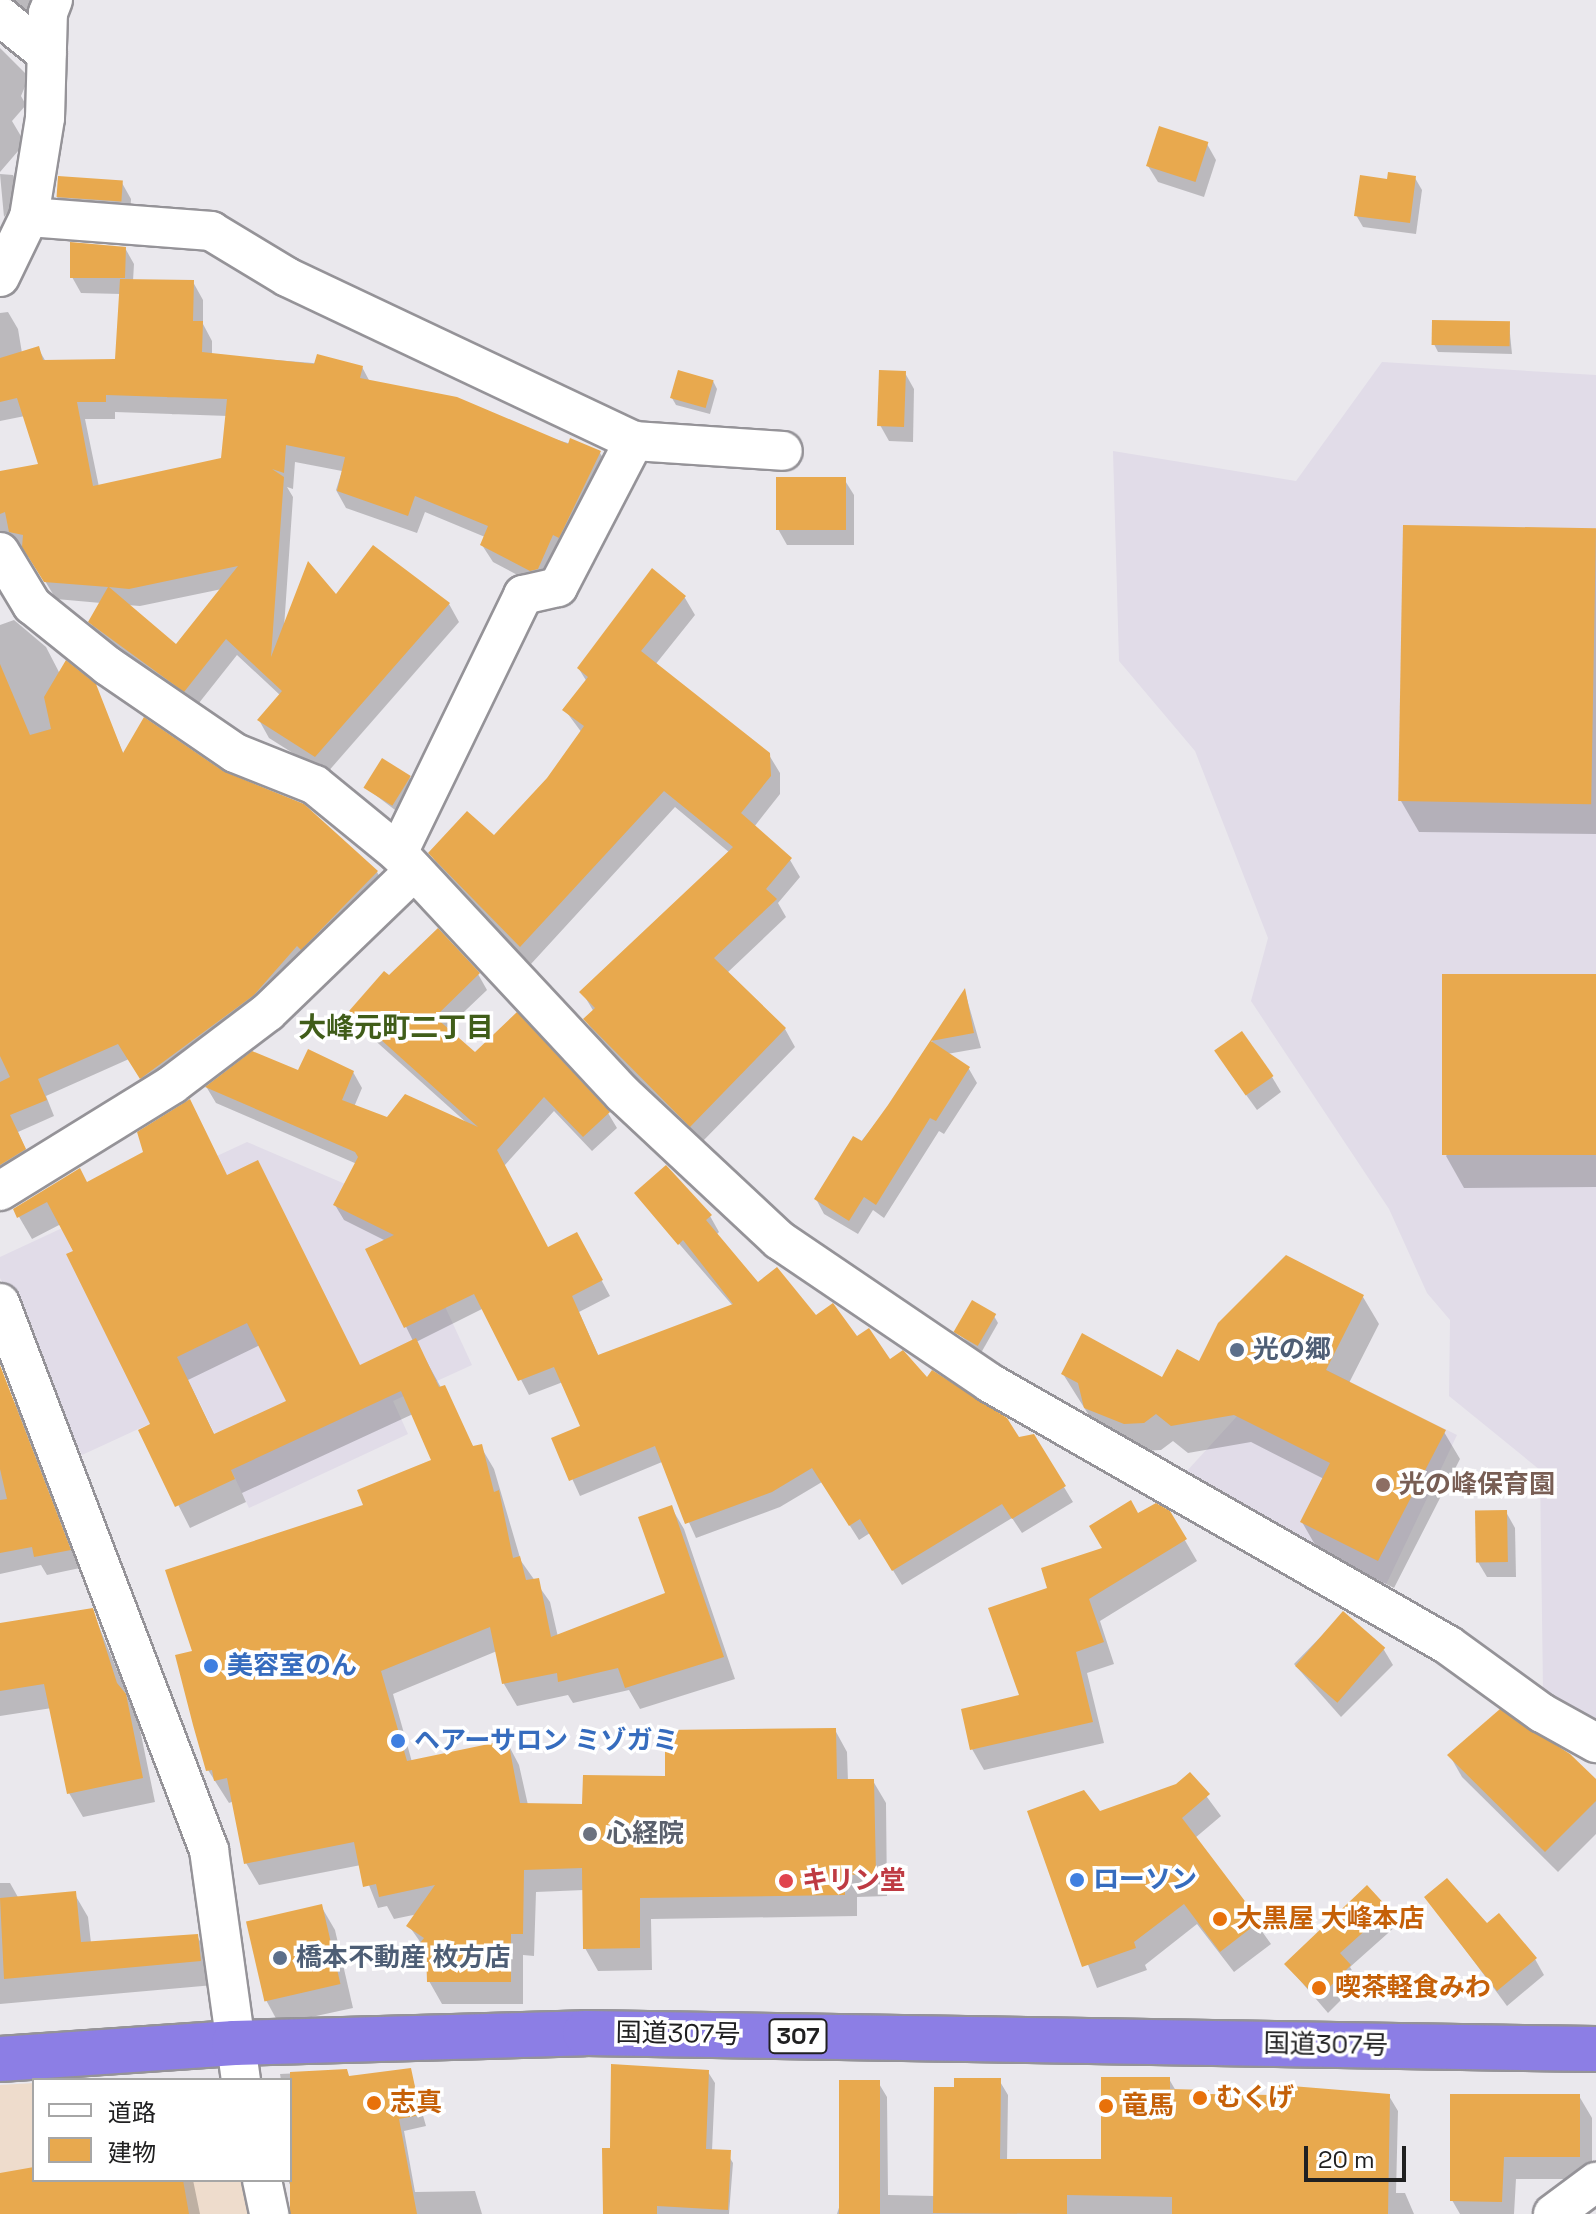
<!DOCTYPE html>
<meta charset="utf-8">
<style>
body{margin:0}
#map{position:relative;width:1596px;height:2214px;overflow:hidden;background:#eae8ed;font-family:"Space Grotesk","Noto Sans JP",sans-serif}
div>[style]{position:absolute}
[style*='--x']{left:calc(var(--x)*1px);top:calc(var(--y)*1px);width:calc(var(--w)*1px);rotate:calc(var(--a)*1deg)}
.commercial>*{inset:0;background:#eedccc}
.built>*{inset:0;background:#e1dce8}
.shadow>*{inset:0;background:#0003}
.building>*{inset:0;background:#e8a94e;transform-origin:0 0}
.roads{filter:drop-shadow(2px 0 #959398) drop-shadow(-2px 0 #959398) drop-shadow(0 2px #959398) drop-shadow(0 -2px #959398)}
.minor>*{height:38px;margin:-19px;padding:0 19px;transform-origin:19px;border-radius:19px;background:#fff}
.highway>*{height:44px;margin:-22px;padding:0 22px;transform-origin:22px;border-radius:22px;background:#8c7ee5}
.dots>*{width:22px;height:22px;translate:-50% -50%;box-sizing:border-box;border:4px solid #fff;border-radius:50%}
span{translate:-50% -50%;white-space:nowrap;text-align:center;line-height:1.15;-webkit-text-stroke:7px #fff;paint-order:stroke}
.shield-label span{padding:2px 6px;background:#fff;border:2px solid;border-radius:6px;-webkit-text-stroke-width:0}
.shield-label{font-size:24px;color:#202021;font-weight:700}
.service-label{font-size:26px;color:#4e5e75;font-weight:700}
.left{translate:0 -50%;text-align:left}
.education-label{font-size:26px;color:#785e54;font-weight:700}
.shop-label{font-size:26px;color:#366cbe;font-weight:700}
.worship-label{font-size:26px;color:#5b616d;font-weight:700}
.health-label{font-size:26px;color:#be3a42;font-weight:700}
.food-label{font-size:26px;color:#c56008;font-weight:700}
.street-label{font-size:26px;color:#202021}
.neighbourhood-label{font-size:28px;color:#405d19;font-weight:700}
.legend{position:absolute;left:32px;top:2078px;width:260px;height:104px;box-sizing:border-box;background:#fff;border:2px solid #a6a6a6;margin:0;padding:10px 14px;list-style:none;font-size:24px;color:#202021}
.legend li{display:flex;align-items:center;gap:16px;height:40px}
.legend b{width:40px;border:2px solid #a6a6a6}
.scale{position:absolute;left:1304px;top:2146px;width:102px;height:36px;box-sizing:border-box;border:4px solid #202021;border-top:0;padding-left:10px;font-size:24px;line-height:28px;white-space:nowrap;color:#202021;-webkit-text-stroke:6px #fff;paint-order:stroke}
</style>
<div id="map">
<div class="commercial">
<div style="clip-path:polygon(34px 2083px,34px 2180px,244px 2180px,251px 2214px,0 2214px,0 2085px)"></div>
</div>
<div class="built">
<div style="clip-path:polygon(1382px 362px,1596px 375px,1596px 1722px,1543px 1690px,1540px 1470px,1449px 1396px,1450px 1320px,1427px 1293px,1389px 1209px,1251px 1001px,1268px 938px,1195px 751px,1119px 661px,1113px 451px,1296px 481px)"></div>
<div style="clip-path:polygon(247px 1142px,399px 1207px,472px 1365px,393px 1401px,408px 1434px,249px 1508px,199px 1401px,82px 1455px,0 1278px,0 1257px)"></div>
<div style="clip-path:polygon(1294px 1354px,1457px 1435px,1383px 1591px,1186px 1472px)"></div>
</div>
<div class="shadow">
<div style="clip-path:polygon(0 0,39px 0,27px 13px)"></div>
<div style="clip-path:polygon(0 48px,29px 77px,21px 96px,26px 105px,12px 121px,25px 143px,0 172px)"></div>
<div style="clip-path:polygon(1207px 144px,1216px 160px,1204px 197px,1158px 182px,1148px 166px)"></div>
<div style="clip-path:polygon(0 174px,13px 175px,18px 184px,15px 203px,4px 217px)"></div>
<div style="clip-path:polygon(1415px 178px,1422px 190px,1416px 234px,1363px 227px,1356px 215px,1389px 182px)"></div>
<div style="clip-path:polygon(122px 183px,131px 199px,130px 217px,66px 212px,57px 197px)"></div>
<div style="clip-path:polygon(evenodd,125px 248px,134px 264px,133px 281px,193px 282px,203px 300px,203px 324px,212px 341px,212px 355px,362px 367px,370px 382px,600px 453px,610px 470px,542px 588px,493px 562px,482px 545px,485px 537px,425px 512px,417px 533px,346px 508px,336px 490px,342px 471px,295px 462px,293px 489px,287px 487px,293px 497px,284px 628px,336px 597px,449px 604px,459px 622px,326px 774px,269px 738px,259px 720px,281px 696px,237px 655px,195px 708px,101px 640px,90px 622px,101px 603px,56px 599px,31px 558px,10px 547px,0 553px,0 473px,41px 465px,25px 416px,0 421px,0 313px,8px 312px,18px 329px,22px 353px,38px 348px,46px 362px,117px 361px,121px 294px,81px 293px,72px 277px,125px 248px,115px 412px,228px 416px,223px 459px,99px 487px,85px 419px,115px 419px,115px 412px,125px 248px,222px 589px,176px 647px,127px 605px,140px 606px,222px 589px)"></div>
<div style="clip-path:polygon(1509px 324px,1512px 354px,1438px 352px,1434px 344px)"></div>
<div style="clip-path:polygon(905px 373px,914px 389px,913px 442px,889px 441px,880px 425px)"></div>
<div style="clip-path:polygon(713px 381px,717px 389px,710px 414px,676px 405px,672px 398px)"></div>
<div style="clip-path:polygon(844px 479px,854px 495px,854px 545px,787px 545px,778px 529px)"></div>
<div style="clip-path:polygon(1596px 529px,1596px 834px,1419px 832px,1401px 801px)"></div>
<div style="clip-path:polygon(652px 571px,685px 598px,695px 615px,655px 665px,769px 755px,780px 773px,780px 794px,754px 827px,790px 860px,800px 877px,778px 903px,786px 917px,727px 973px,785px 1029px,795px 1047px,701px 1143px,596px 1037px,586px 1020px,594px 1012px,582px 992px,730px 853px,675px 807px,531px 964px,441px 871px,431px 854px,494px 838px,549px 779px,582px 733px,565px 710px,587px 682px,579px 669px)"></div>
<div style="clip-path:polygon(14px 620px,46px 647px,60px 674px,94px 686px,124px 755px,222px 773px,303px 806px,377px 872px,386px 888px,151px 1093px,129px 1059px,46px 1096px,54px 1116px,18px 1132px,33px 1166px,0 1185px,0 625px)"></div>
<div style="clip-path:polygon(409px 777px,414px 785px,399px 813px,365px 787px)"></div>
<div style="clip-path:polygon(evenodd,478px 974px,487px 990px,446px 1029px,475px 1055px,608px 1113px,617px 1128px,592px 1151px,554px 1111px,504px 1166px,547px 1249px,585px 1250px,610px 1296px,579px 1312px,599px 1357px,733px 1306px,636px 1194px,666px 1168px,710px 1216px,719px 1232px,716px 1235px,757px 1285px,857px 1339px,1018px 1439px,1033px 1436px,1073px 1502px,1022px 1533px,1012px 1518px,902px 1585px,870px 1533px,859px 1540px,822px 1482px,780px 1507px,696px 1538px,662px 1462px,580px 1496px,554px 1439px,583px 1427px,563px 1382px,529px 1395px,484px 1308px,416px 1342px,474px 1448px,481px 1447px,494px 1469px,521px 1561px,550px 1602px,558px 1637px,668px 1594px,671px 1507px,684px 1529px,735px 1679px,640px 1709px,629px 1690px,573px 1703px,568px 1695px,517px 1706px,504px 1684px,497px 1651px,393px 1694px,412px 1762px,507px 1742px,519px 1765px,528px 1805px,584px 1806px,835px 1730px,847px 1752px,848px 1781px,873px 1781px,886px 1803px,887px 1896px,857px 1897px,857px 1916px,651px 1919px,652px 1970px,598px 1971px,585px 1948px,584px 1890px,536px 1892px,534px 1956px,523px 1955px,523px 2004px,442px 2004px,429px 1981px,428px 1953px,409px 1926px,418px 1914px,394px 1919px,387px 1906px,378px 1908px,361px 1865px,259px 1885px,246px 1863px,234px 1801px,229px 1803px,208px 1770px,195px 1652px,433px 1461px,413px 1414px,242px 1493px,246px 1502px,190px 1528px,140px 1430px,152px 1425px,61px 1224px,32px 1239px,15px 1210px,87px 1184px,228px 1177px,258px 1163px,360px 1367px,413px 1341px,368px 1249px,386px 1241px,344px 1220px,335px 1205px,357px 1164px,216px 1103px,207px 1088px,299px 1073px,353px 1072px,362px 1088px,354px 1107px,387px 1120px,468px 1124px,360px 1027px,351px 1011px,389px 978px,478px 974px,260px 1345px,288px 1402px,215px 1436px,188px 1380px,260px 1345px)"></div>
<div style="clip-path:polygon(1596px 976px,1596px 1187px,1464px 1188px,1446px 1156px)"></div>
<div style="clip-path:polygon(965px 992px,981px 1048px,947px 1054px,969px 1069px,977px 1083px,944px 1134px,939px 1131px,884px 1218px,873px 1210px,858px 1234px,824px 1214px,816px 1199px,889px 1106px)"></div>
<div style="clip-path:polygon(1226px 1067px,1272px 1077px,1281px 1092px,1257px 1110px)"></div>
<div style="clip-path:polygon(1363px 1297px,1379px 1324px,1349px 1383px,1444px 1432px,1460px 1459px,1394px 1588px,1318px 1550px,1302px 1522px,1324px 1479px,1251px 1442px,1188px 1453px,1173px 1441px,1161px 1450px,1141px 1451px,1102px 1436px,1063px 1374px,1163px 1379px)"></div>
<div style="clip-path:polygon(994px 1316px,998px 1323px,981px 1353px,956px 1332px)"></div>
<div style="clip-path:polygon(0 1374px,19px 1411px,80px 1568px,47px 1575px,41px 1565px,0 1574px)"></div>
<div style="clip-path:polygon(1506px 1512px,1515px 1528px,1516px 1577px,1487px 1577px,1478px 1562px)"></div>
<div style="clip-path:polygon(1169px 1513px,1197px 1561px,1100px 1621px,1114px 1664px,1087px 1673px,1104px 1743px,984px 1770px,972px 1749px,1022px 1697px,1050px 1589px,1105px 1549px,1138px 1516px)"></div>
<div style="clip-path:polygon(92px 1610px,138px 1720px,155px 1802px,83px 1817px,69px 1793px,52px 1708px,0 1716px,0 1625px)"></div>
<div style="clip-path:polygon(1344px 1613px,1384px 1650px,1393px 1665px,1341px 1717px,1294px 1664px)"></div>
<div style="clip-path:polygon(1450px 1756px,1596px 1782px,1596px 1834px,1558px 1872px,1462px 1777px)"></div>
<div style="clip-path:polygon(1190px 1774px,1221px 1816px,1195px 1838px,1271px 1944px,1234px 1972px,1197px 1924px,1145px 1965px,1147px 1970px,1097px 1988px,1029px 1812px,1100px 1813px,1177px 1786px)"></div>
<div style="clip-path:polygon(0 1883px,10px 1883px,19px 1899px,74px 1893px,88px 1917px,91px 1943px,197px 1936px,211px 1960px,214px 1985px,0 2004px)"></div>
<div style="clip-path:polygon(1427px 1898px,1487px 1926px,1535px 1959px,1544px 1975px,1507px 2006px)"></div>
<div style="clip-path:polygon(321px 1906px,335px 1930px,353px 2008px,279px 2024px,266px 2000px)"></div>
<div style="clip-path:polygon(1387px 1910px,1396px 1926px,1350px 1967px,1359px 1982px,1328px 2013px,1286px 1964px)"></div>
<div style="clip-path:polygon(410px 2070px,426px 2126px,404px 2131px,415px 2192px,475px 2191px,482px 2214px,310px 2214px,289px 2183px,290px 2080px,281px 2080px,280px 2074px,346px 2071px,350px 2078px)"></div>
<div style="clip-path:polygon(708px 2072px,715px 2083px,712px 2151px,726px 2152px,733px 2163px,729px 2214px,605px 2214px,612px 2150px)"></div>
<div style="clip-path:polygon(1169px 2079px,1176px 2091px,1208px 2092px,1211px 2096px,1389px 2096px,1398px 2111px,1396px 2193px,1405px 2193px,1414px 2214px,837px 2214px,878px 2082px,887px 2097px,888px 2195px,936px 2196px,956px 2089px,999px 2080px,1008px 2095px,1007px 2161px,1103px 2161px)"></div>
<div style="clip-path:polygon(1452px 2096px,1579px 2096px,1592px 2118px,1592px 2179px,1516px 2179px,1514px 2214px,1460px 2214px,1452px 2200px)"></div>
<div style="clip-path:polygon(34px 2169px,34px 2180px,193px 2180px,200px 2214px,0 2214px,0 2175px)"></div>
</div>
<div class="building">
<div style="left:1159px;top:126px;width:52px;height:42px;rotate:18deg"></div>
<div style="clip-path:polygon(1388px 172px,1416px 176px,1410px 223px,1354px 216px,1360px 175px,1387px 179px)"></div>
<div style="left:58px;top:176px;width:65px;height:21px;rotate:4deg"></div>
<div style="clip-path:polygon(70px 242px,126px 247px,125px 278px,70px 278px)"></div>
<div style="clip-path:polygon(evenodd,120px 279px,194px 280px,193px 321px,203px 321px,202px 352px,314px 364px,317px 354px,363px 366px,360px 378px,457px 397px,568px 444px,570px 438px,601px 451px,559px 538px,553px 535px,538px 569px,530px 571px,480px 545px,488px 526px,415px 496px,408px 516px,337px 491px,345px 457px,286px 445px,284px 473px,272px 469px,284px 477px,271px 657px,308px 561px,336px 594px,373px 545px,450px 603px,315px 757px,257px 720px,282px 691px,226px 639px,184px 692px,88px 622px,108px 587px,44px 582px,22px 547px,23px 535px,9px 532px,5px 512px,0 514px,0 471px,38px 464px,17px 398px,0 402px,0 358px,39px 346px,43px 360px,115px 359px,120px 279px,106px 395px,227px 399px,221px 458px,93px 486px,77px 402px,106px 402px,106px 395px,120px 279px,238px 566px,176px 644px,109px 587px,129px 589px,238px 566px)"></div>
<div style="left:1432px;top:320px;width:78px;height:25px;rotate:1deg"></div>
<div style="left:678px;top:370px;width:37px;height:29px;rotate:16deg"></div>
<div style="left:879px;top:370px;width:27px;height:56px;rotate:2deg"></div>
<div style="left:846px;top:477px;width:53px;height:70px;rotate:90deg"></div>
<div style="left:1403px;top:525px;width:193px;height:276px;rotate:1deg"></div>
<div style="clip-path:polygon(652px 568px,686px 596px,641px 651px,770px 753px,771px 776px,741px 813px,792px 858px,766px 889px,777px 899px,714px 958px,786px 1028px,690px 1127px,583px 1019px,595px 1008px,579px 992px,733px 847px,664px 791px,520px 947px,428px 853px,467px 811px,494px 835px,547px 778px,584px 726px,562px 710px,588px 677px,577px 668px)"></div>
<div style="clip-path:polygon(66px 660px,96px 684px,123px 753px,144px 717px,223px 771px,304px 804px,378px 871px,301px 950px,297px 946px,254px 995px,140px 1079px,118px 1044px,38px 1079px,47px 1100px,10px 1115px,26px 1149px,0 1165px,0 1082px,10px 1077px,0 1056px,0 664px,30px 735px,51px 729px,44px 697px)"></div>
<div style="left:382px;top:758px;width:34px;height:35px;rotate:32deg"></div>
<div style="clip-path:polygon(438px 928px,480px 973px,435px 1017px,475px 1052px,517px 1012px,610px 1112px,583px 1137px,544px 1097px,497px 1150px,548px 1247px,577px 1232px,603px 1280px,572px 1296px,598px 1355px,733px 1304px,683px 1240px,678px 1245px,634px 1193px,666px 1165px,712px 1215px,706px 1220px,758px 1282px,777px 1267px,816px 1315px,833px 1303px,857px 1336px,869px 1328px,890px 1359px,903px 1350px,927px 1377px,932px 1370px,1007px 1418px,1019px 1437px,1034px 1434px,1066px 1486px,1012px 1519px,1002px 1504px,892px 1571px,860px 1519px,849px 1526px,812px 1468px,772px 1492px,685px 1524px,655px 1446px,569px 1481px,551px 1438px,580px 1426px,554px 1367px,518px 1381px,474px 1294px,404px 1328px,365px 1249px,394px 1235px,333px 1205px,358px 1157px,355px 1152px,205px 1087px,252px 1051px,298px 1070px,308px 1049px,354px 1071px,342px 1100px,387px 1117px,405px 1094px,478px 1127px,349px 1011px,384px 971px,389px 975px)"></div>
<div style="left:1596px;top:974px;width:181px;height:154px;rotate:90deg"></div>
<div style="clip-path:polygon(965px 988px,974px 1033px,931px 1041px,970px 1067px,936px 1121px,930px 1118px,876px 1205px,864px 1197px,849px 1221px,814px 1199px,853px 1136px,862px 1141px,888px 1105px)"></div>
<div style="left:1242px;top:1031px;width:55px;height:34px;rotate:55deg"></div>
<div style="clip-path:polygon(evenodd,190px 1099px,227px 1175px,258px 1160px,360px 1365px,416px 1338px,439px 1387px,445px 1385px,473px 1446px,482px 1444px,494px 1492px,499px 1490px,513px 1558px,520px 1556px,526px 1580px,539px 1578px,551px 1637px,665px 1593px,638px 1517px,672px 1505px,724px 1657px,625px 1688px,618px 1668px,558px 1682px,557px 1673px,502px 1684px,490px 1627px,381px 1671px,407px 1761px,508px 1740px,520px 1803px,582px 1804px,583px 1775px,665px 1776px,665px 1730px,836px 1728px,837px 1779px,874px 1779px,876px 1874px,845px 1875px,845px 1895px,640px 1898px,640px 1948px,583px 1949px,582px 1868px,524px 1870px,523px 1934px,511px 1934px,511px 1982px,427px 1982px,426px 1948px,420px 1943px,424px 1938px,406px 1926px,435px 1885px,379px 1897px,376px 1884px,363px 1887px,354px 1842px,244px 1864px,227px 1778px,214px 1781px,212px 1770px,206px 1771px,193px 1725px,175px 1655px,192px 1651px,165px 1570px,363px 1505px,357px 1490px,431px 1460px,401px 1391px,231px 1470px,235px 1479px,175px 1507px,138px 1430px,150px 1424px,66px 1254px,73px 1251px,47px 1202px,17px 1218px,13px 1209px,80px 1168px,87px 1182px,143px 1152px,137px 1132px,190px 1099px,247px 1323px,286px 1401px,214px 1434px,177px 1357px,247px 1323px)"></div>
<div style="clip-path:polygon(1286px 1255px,1364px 1295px,1326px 1370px,1446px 1430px,1378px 1561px,1300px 1522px,1330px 1463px,1234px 1415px,1171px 1426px,1156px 1414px,1144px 1423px,1124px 1424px,1084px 1408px,1078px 1383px,1061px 1374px,1082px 1333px,1162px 1377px,1177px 1349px,1199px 1361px,1218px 1323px)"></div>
<div style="left:972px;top:1300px;width:28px;height:37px;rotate:30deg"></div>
<div style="clip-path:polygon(0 1365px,71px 1550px,34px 1557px,32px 1547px,0 1553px,0 1500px,7px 1499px,0 1469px)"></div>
<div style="clip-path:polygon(1131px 1500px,1138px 1513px,1156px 1503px,1170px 1511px,1187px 1539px,1089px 1599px,1104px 1642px,1076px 1652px,1093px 1722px,970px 1750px,961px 1709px,1019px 1695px,988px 1608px,1047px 1588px,1041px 1568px,1102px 1548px,1089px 1526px)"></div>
<div style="left:1507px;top:1510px;width:52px;height:32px;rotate:89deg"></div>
<div style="clip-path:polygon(93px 1608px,117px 1683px,126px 1694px,143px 1778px,67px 1794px,44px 1684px,0 1691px,0 1623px)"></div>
<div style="left:1343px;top:1611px;width:56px;height:73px;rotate:41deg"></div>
<div style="clip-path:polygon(1500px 1709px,1570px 1754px,1596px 1779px,1596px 1801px,1545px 1852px,1447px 1755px)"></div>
<div style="clip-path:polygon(1190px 1772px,1210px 1794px,1182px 1818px,1260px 1921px,1220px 1952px,1184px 1904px,1134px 1942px,1136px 1948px,1082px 1967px,1027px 1811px,1084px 1790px,1100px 1811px,1176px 1784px)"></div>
<div style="clip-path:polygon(1447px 1878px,1487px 1923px,1499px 1913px,1537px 1958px,1497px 1991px,1424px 1897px)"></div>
<div style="clip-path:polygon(1367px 1885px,1389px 1909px,1340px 1953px,1351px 1965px,1318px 1999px,1284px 1964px)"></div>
<div style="clip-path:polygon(76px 1891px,81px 1942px,198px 1934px,201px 1961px,4px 1979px,0 1898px)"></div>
<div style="left:322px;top:1904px;width:82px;height:78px;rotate:77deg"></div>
<div style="clip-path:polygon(611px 2064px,709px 2070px,706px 2149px,731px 2150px,728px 2210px,657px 2206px,657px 2214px,603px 2214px,602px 2148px,610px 2148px)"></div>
<div style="clip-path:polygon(411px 2068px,421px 2115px,399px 2119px,417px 2214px,290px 2214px,290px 2072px,347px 2069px,349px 2076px)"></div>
<div style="clip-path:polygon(1101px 2077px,1170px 2077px,1170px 2089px,1209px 2090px,1209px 2094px,1278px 2095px,1279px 2085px,1390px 2094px,1388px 2214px,1172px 2214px,1172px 2197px,1067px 2195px,1067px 2214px,933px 2213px,934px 2087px,954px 2087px,954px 2078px,1001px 2078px,1000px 2159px,1101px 2159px)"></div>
<div style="left:839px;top:2080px;width:41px;height:134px"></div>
<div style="clip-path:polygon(1450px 2094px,1580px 2094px,1580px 2157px,1504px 2157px,1502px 2202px,1450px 2201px)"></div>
<div style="clip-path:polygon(34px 2167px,34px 2180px,183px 2180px,189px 2214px,0 2214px,0 2173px)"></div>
</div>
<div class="roads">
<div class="minor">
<div style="--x:0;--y:16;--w:60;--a:39"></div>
<div style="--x:29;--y:217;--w:183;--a:4.4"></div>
<div style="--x:211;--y:231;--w:89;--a:31.2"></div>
<div style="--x:287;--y:277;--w:384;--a:25.3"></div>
<div style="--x:0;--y:277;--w:67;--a:-64.2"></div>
<div style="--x:29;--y:217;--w:100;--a:-80.8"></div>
<div style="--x:45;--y:118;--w:105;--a:-88.4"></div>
<div style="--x:48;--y:13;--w:14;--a:-69"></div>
<div style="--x:0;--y:552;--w:62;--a:58.9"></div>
<div style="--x:32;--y:605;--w:97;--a:38.8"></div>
<div style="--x:108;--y:666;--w:154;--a:34.4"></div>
<div style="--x:235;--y:753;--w:86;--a:21.8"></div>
<div style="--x:315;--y:785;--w:107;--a:39.3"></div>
<div style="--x:398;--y:853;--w:330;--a:47"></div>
<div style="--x:623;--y:1094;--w:214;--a:43.1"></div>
<div style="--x:779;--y:1240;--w:255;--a:34.1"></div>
<div style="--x:990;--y:1383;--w:528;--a:29.77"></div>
<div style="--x:1448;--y:1645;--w:116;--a:35.9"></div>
<div style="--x:1542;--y:1713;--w:62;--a:29.1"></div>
<div style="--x:398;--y:853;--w:287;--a:-64.1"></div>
<div style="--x:523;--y:595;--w:36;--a:-13"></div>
<div style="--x:558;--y:587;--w:165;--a:-62.5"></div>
<div style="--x:634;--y:441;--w:149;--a:3.8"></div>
<div style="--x:0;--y:1191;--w:203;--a:-31.7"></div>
<div style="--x:173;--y:1084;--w:119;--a:-37.2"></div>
<div style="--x:268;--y:1012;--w:203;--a:-44"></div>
<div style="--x:0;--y:1303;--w:586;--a:69.09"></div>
<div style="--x:209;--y:1850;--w:232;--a:82.1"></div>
<div style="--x:262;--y:2180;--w:35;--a:78"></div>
<div style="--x:1553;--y:2214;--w:54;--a:-36.7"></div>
</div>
<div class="highway">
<div style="--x:0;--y:2059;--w:235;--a:-3.9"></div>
<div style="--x:234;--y:2043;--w:351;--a:-1.6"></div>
<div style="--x:585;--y:2033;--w:1011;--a:0.91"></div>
</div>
</div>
<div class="dots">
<div style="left:1237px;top:1350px;background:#5c6f8a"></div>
<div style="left:1383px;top:1485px;background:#8d6e63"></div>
<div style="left:211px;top:1666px;background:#3f7fe0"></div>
<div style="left:398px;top:1741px;background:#3f7fe0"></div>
<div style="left:590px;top:1834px;background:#6b7280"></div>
<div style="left:1077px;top:1880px;background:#3f7fe0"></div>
<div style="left:786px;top:1881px;background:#e0444e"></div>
<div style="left:1220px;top:1919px;background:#e8710a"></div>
<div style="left:280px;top:1958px;background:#5c6f8a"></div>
<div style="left:1319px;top:1988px;background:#e8710a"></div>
<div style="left:1200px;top:2098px;background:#e8710a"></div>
<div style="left:374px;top:2103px;background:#e8710a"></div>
<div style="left:1106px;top:2106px;background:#e8710a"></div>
</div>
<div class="shield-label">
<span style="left:798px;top:2036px">307</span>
</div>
<div class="service-label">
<span class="left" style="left:1253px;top:1350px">光の郷</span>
<span class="left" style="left:296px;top:1958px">橋本不動産 枚方店</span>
</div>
<div class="education-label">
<span class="left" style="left:1399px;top:1485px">光の峰保育園</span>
</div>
<div class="shop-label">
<span class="left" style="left:227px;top:1666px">美容室のん</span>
<span class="left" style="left:414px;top:1741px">ヘアーサロン ミゾガミ</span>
<span class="left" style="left:1093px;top:1880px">ローソン</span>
</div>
<div class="worship-label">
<span class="left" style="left:606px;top:1834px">心経院</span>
</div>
<div class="health-label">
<span class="left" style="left:802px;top:1881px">キリン堂</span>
</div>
<div class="food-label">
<span class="left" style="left:1236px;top:1919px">大黒屋 大峰本店</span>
<span class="left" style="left:1335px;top:1988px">喫茶軽食みわ</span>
<span class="left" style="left:1216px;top:2098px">むくげ</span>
<span class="left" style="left:390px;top:2103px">志真</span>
<span class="left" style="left:1122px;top:2106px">竜馬</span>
</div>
<div class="street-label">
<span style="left:678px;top:2034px;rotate:1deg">国道307号</span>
<span style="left:1326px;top:2045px;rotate:1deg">国道307号</span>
</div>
<div class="neighbourhood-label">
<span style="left:396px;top:1027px">大峰元町二丁目</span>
</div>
<ul class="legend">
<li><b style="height:10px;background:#fff"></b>道路</li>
<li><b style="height:22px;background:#e8a94e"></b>建物</li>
</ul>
<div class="scale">20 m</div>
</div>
